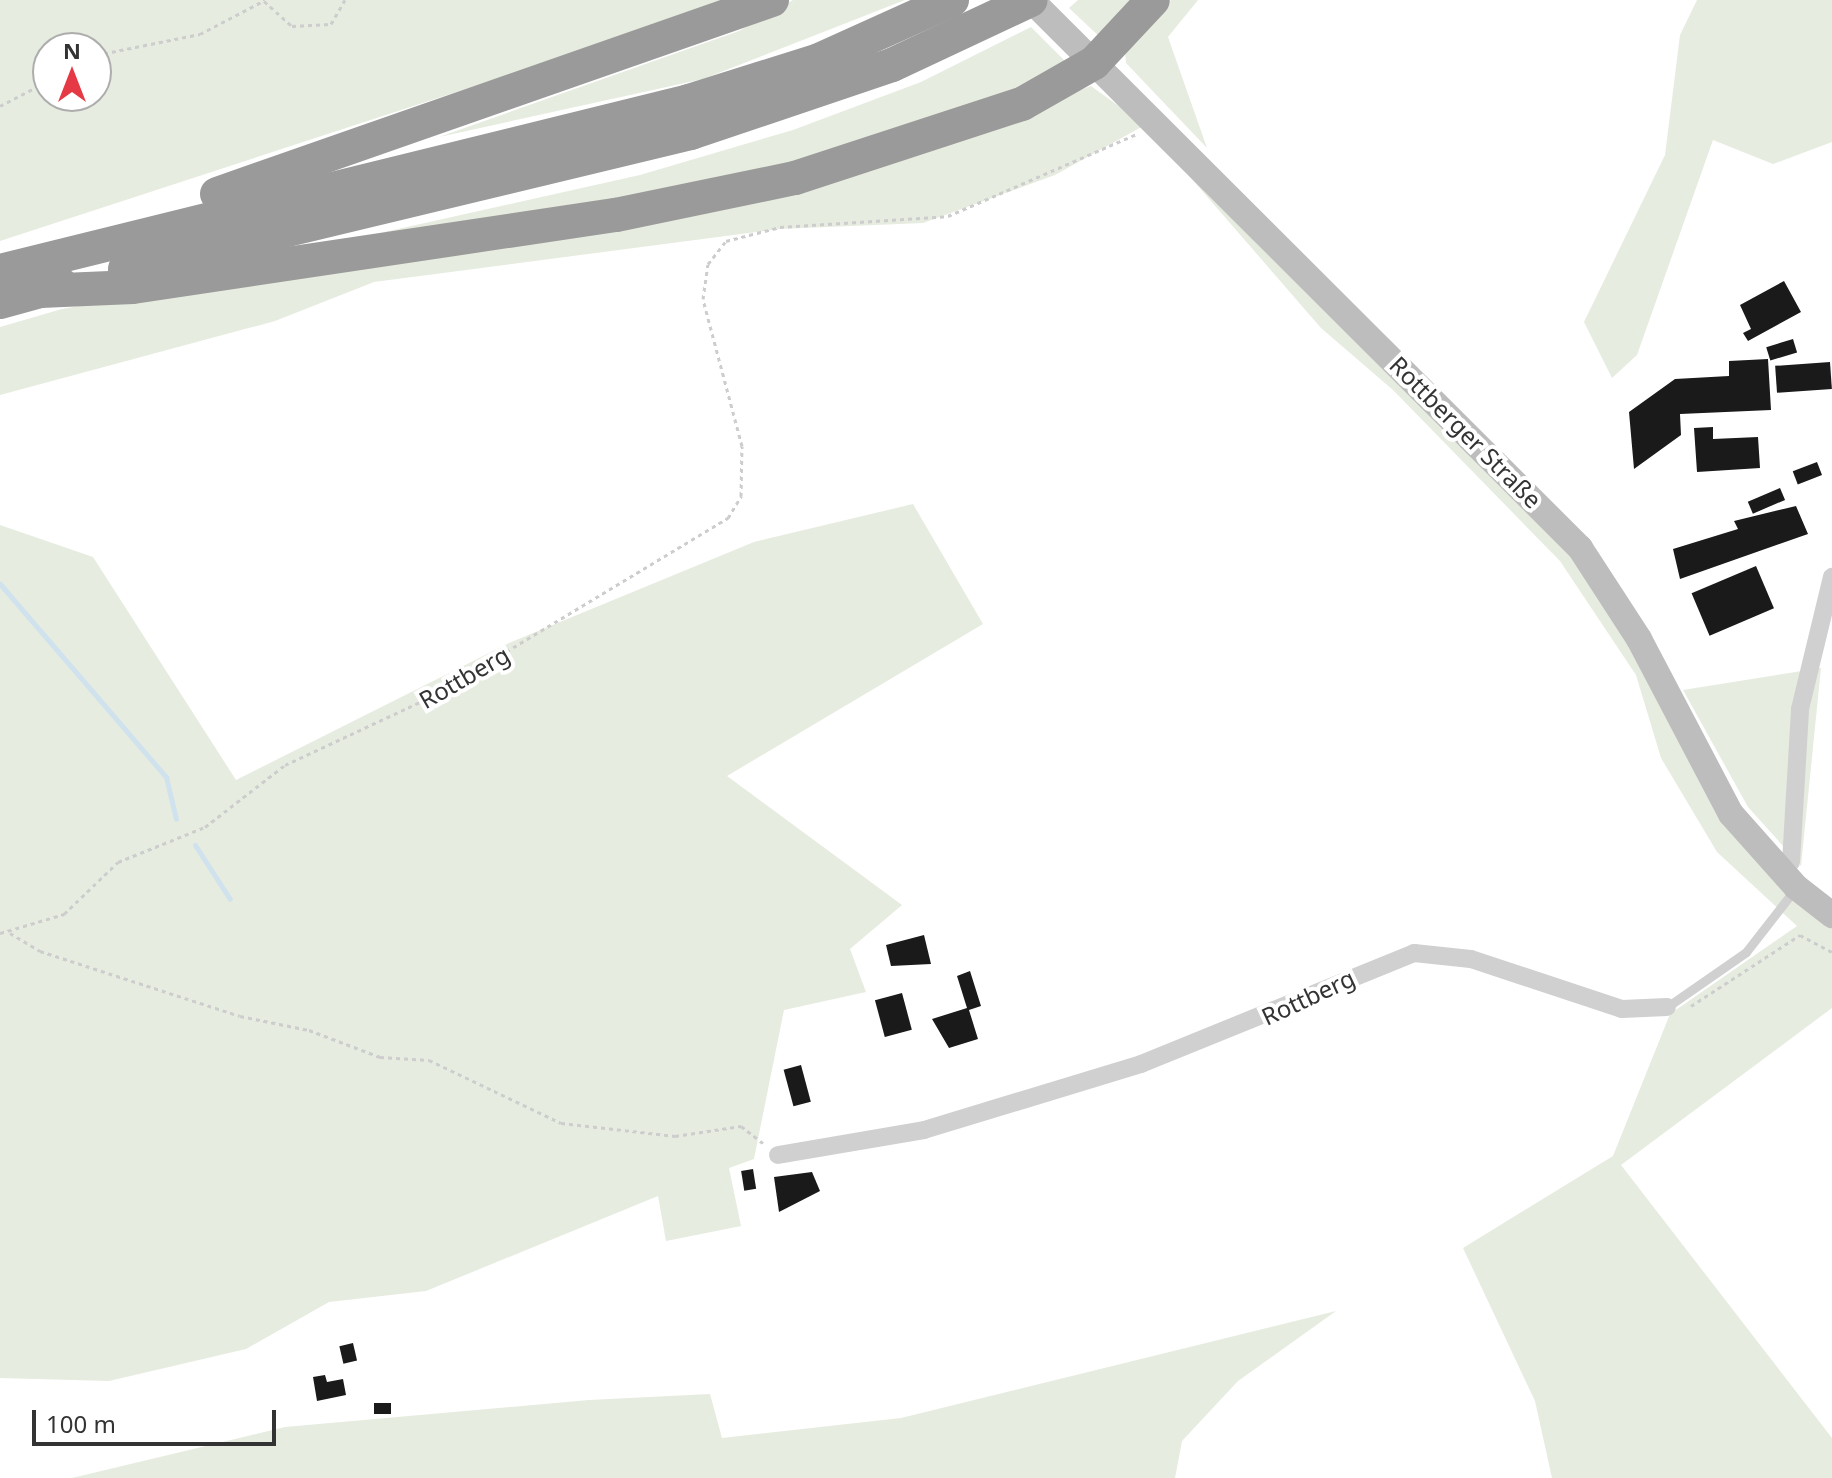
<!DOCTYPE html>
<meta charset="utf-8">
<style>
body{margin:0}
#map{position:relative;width:1832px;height:1478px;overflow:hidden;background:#fff;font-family:"Noto Sans",sans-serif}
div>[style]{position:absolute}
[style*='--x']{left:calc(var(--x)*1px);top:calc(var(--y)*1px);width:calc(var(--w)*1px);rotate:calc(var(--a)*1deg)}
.green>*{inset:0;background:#e6ecdf}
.stream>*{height:5px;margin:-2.5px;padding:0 2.5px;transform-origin:2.5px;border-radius:2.5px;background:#cfe2ee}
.building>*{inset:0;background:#1a1a1a;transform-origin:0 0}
.path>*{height:3px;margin-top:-1.5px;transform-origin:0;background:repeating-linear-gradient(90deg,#cdcdcd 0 4px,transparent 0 8px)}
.lane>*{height:9px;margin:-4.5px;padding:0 4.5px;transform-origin:4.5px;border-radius:4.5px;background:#d0d0d0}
.street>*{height:18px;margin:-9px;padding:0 9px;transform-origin:9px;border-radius:9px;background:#d0d0d0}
.secondary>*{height:26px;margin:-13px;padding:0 13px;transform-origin:13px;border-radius:13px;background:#bdbdbd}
.highway>*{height:34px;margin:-17px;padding:0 17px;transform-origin:17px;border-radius:17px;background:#9a9a9a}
span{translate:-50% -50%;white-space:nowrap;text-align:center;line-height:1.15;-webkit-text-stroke:8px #fff;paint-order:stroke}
.street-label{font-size:24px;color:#333}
.north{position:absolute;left:32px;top:32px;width:80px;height:80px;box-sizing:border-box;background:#fff;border:2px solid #adadad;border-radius:50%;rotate:0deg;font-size:22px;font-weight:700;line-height:32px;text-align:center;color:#333}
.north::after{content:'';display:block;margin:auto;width:28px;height:36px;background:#e63946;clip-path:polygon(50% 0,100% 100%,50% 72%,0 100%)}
.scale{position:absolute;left:32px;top:1410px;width:244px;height:36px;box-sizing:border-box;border:4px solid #333;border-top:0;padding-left:10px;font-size:24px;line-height:28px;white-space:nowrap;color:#333;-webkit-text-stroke:6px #fff;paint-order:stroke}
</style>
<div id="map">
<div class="green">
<div style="clip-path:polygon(evenodd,0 0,738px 0,0 241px,0 0,48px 48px,96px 48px,96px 96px,48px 96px,48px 48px)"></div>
<div style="clip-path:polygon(793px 0,905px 0,703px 79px,439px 137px,739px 31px)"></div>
<div style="clip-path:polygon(1078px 0,1141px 0,1103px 40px,1069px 8px)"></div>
<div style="clip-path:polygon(1171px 0,1198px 0,1168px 37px,1207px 148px,1126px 63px,1125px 52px)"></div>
<div style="clip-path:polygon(1697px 0,1832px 0,1832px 142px,1773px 164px,1713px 140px,1637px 355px,1612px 378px,1584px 322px,1665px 155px,1680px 35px)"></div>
<div style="clip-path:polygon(1031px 27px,1068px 64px,1012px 93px,791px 168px,586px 209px,380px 233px,640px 175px,793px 130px,921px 82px)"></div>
<div style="clip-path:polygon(1091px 86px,1145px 125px,1574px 556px,1611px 604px,1680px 741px,1832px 925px,1832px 1008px,1621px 1165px,1832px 1438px,1832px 1478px,1552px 1478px,1535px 1401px,1463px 1248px,1613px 1156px,1670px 1014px,1797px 926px,1717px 852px,1661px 758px,1636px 675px,1560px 561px,1393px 390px,1321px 328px,1145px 125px,1055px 175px,923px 223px,779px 229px,374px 282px,275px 321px,0 395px,0 327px,62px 309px,866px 166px)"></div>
<div style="clip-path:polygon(913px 504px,983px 624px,727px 776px,902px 905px,850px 949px,866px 992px,784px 1010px,754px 1159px,729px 1168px,741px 1226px,666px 1241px,658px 1196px,426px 1291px,329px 1302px,246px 1349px,109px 1381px,0 1378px,0 525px,93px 557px,236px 780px,509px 643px,754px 542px)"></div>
<div style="clip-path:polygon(1821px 668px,1801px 866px,1748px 807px,1683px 690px)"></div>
<div style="clip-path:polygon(1336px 1311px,1238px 1381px,1182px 1441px,1175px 1478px,72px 1478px,285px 1427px,589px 1400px,710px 1394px,722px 1438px,901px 1418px)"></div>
</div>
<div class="stream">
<div style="--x:0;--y:584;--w:255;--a:49.3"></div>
<div style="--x:166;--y:777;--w:43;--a:76.6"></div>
<div style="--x:195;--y:845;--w:64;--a:57.1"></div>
</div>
<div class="building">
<div style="clip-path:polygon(1784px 281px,1801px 312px,1748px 341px,1743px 333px,1751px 329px,1740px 305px)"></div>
<div style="left:1793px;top:339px;width:14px;height:28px;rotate:73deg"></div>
<div style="clip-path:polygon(1768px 359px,1771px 410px,1680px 414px,1681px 435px,1634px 469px,1629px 412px,1675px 379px,1729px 376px,1729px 361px)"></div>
<div style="left:1830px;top:362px;width:27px;height:55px;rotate:86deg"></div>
<div style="clip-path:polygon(1713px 427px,1713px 439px,1758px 437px,1760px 468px,1697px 472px,1694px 428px)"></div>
<div style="left:1817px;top:462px;width:14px;height:26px;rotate:69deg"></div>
<div style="left:1780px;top:488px;width:13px;height:35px;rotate:67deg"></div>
<div style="clip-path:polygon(1796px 506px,1808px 534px,1680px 579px,1673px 549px,1738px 529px,1734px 521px)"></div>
<div style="left:1756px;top:566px;width:46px;height:70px;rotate:67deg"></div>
<div style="clip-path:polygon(924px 935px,931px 964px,891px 966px,886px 945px)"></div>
<div style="clip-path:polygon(970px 971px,981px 1006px,969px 1010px,978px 1039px,949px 1048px,932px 1019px,967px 1008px,957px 976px)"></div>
<div style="left:902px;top:993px;width:38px;height:28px;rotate:75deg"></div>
<div style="left:801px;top:1065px;width:38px;height:18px;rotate:75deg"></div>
<div style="left:753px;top:1169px;width:20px;height:12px;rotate:81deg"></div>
<div style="clip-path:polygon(812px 1172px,820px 1191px,779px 1212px,774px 1177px)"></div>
<div style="left:353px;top:1343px;width:18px;height:14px;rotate:77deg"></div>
<div style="clip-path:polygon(325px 1375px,327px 1382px,343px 1379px,346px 1395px,317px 1401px,313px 1377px)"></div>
<div style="left:374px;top:1403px;width:17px;height:11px"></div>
</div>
<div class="path">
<div style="--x:264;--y:1;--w:38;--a:42"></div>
<div style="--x:292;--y:26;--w:39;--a:-3"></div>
<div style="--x:331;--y:24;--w:28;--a:-60"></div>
<div style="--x:96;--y:55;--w:106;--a:-11.4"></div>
<div style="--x:200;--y:34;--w:73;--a:-27.6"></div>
<div style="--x:0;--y:106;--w:54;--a:-27.5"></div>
<div style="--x:0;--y:933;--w:67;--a:-16.5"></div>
<div style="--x:64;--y:914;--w:75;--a:-43.9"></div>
<div style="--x:118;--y:862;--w:94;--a:-21.9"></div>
<div style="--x:205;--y:827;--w:101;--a:-37.8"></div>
<div style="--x:285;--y:765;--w:161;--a:-25"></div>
<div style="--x:431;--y:697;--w:347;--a:-31.1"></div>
<div style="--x:728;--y:518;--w:26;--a:-59"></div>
<div style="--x:741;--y:496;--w:50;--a:-88.9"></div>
<div style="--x:742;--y:446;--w:152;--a:-104.9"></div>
<div style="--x:703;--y:299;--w:35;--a:-82"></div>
<div style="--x:708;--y:264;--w:29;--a:-52"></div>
<div style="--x:726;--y:241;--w:56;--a:-14.5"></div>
<div style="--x:780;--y:227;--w:168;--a:-3.7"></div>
<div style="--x:948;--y:216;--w:206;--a:-23.5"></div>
<div style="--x:10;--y:933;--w:35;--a:31"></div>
<div style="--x:40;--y:951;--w:210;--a:18"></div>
<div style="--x:240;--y:1016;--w:70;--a:11.5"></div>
<div style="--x:309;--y:1030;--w:76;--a:20.8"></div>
<div style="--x:380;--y:1057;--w:49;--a:3.5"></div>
<div style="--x:429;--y:1060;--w:146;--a:25.5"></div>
<div style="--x:561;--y:1123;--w:115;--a:6.5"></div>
<div style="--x:675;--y:1136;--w:67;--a:-8.6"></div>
<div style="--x:741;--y:1126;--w:29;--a:38"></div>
<div style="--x:1691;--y:1006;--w:130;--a:-33.1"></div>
<div style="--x:1800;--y:935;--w:36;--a:28"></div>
</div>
<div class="lane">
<div style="--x:1667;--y:1007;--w:96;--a:-34.8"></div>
<div style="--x:1746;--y:952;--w:80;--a:-52.1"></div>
</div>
<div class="street">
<div style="--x:1791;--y:862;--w:153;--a:-86.6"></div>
<div style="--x:1800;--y:709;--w:136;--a:-76.4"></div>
<div style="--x:778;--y:1155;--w:148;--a:-9.7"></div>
<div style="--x:924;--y:1130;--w:227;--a:-16.9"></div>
<div style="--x:1141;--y:1064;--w:295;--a:-22.1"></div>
<div style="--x:1414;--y:953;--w:57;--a:6"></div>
<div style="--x:1471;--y:959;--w:159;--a:18.3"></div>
<div style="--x:1622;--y:1009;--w:45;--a:-2.5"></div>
</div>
<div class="secondary">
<div style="--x:1031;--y:0;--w:776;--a:44.95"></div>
<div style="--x:1580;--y:548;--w:108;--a:57"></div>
<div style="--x:1639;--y:639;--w:198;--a:62.3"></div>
<div style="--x:1731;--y:814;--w:98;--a:48.3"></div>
<div style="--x:1796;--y:887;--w:46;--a:37.9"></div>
</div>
<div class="highway">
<div style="--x:217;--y:194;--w:588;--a:-19.27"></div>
<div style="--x:125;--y:269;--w:582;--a:-13.51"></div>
<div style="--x:691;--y:133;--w:212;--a:-18.7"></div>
<div style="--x:892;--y:65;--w:153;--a:-25.1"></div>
<div style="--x:0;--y:271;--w:710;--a:-13.86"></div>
<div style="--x:689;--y:101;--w:136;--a:-17.5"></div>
<div style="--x:819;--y:60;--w:146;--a:-24.3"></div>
<div style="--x:40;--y:291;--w:93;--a:-2.5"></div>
<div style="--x:133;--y:287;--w:488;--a:-8.5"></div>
<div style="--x:616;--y:215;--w:183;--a:-11.7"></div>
<div style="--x:795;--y:178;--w:239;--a:-18.1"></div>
<div style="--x:1022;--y:104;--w:83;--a:-29.7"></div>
<div style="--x:1094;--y:63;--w:86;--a:-46.9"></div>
<div style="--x:0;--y:302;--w:64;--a:-15.3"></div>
</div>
<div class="street-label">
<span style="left:1466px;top:432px;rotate:45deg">Rottberger Straße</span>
<span style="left:464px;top:677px;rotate:-30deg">Rottberg</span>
<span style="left:1308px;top:997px;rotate:-25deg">Rottberg</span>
</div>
<div class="north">N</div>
<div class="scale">100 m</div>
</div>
